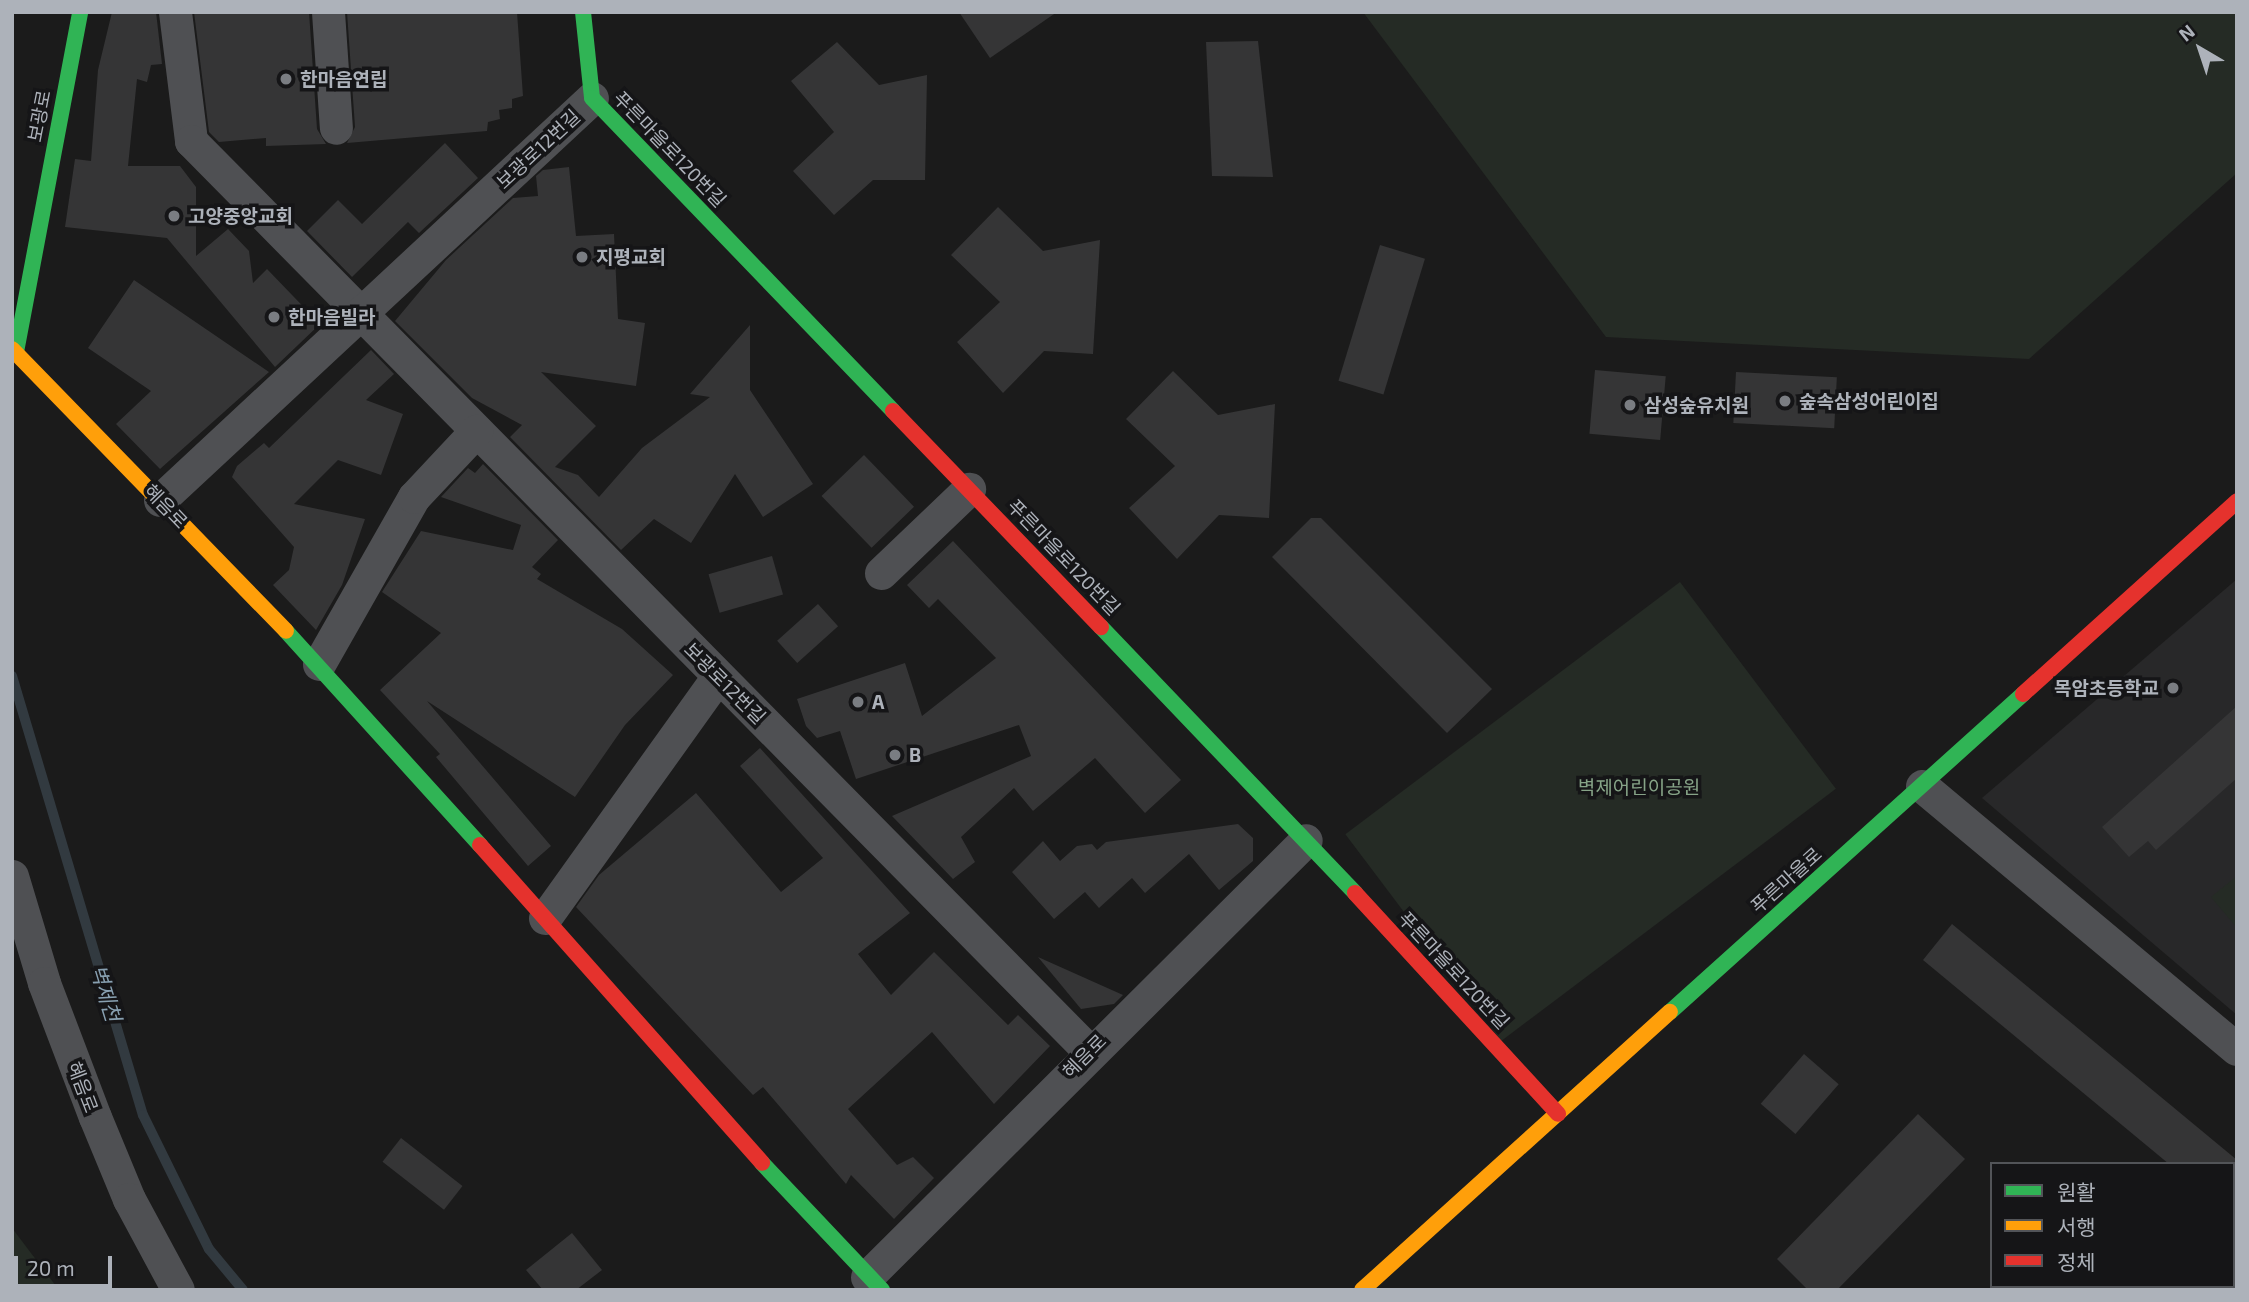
<!DOCTYPE html>
<meta charset="utf-8">
<style>
body{margin:0}
#map{position:relative;width:2249px;height:1302px;overflow:hidden;background:#1b1b1b;font-family:"Exo 2","Noto Sans KR",sans-serif}
div>[style]{position:absolute}
[style*='--x']{left:calc(var(--x)*1px);top:calc(var(--y)*1px);width:calc(var(--w)*1px);rotate:calc(var(--a)*1deg)}
.built>*{inset:0;background:#282829}
.green>*{inset:0;background:#252b25;transform-origin:0 0}
.stream>*{height:10px;margin:-5px;padding:0 5px;transform-origin:5px;border-radius:5px;background:#323a40}
.building>*{inset:0;background:#353536;transform-origin:0 0}
.street>*{height:33px;margin:-16.5px;padding:0 16.5px;transform-origin:16.5px;border-radius:16.5px;background:#4f5053}
.fast>*{height:16px;margin:-8px;padding:0 8px;transform-origin:8px;border-radius:8px;background:#30b455}
.slow>*{height:16px;margin:-8px;padding:0 8px;transform-origin:8px;border-radius:8px;background:#ff9f0a}
.jam>*{height:16px;margin:-8px;padding:0 8px;transform-origin:8px;border-radius:8px;background:#e5322d}
.dots>*{width:19px;height:19px;translate:-50% -50%;box-sizing:border-box;border:4px solid #151517;border-radius:50%}
span{translate:-50% -50%;white-space:nowrap;text-align:center;line-height:1.15;-webkit-text-stroke:7px #151517;paint-order:stroke}
.poi-label{font-size:19px;color:#adb2ba;font-weight:700}
.left{translate:0 -50%;text-align:left}
.right{translate:-100% -50%;text-align:right}
.street-label{font-size:19px;color:#adb2ba}
.park-label{font-size:19px;color:#86a387}
.water-label{font-size:21px;color:#88a0b1;font-style:italic}
.frame{position:absolute;inset:0;border:14px solid #adb2ba;pointer-events:none}
.legend{position:absolute;left:1990px;top:1162px;width:245px;height:126px;box-sizing:border-box;background:#151517;border:2px solid #525458;margin:0;padding:9px 12px;list-style:none;font-size:21px;color:#adb2ba}
.legend li{display:flex;align-items:center;gap:14px;height:35px}
.legend b{width:35px;border:2px solid #525458}
.north{position:absolute;left:2165px;top:14px;width:70px;height:70px;-webkit-text-stroke:5px #151517;paint-order:stroke;rotate:321deg;font-size:19px;font-weight:700;line-height:28px;text-align:center;color:#adb2ba}
.north::after{content:'';display:block;margin:auto;width:24px;height:32px;background:#adb2ba;clip-path:polygon(50% 0,100% 100%,50% 72%,0 100%)}
.scale{position:absolute;left:14px;top:1256px;width:98px;height:32px;box-sizing:border-box;border:4px solid #adb2ba;border-top:0;padding-left:9px;font-size:21px;line-height:24px;white-space:nowrap;color:#adb2ba;-webkit-text-stroke:5px #151517;paint-order:stroke}
</style>
<div id="map">
<div class="built">
<div style="clip-path:polygon(2237px 579px,2237px 1015px,1982px 798px)"></div>
</div>
<div class="green">
<div style="clip-path:polygon(1363px 12px,2237px 12px,2237px 173px,2029px 359px,1606px 337px)"></div>
<div style="left:1680px;top:582px;width:259px;height:419px;rotate:53deg"></div>
<div style="clip-path:polygon(2237px 876px,2237px 928px,2211px 897px)"></div>
<div style="clip-path:polygon(12px 1228px,59px 1290px,12px 1290px)"></div>
</div>
<div class="stream">
<div style="--x:12;--y:676;--w:458;--a:73.4"></div>
<div style="--x:143;--y:1115;--w:149;--a:63.8"></div>
<div style="--x:209;--y:1249;--w:53;--a:50.3"></div>
</div>
<div class="building">
<div style="clip-path:polygon(112px 12px,156px 12px,162px 64px,151px 65px,147px 82px,137px 79px,128px 166px,180px 166px,196px 187px,196px 256px,228px 229px,249px 251px,253px 283px,267px 269px,320px 324px,275px 367px,167px 238px,65px 227px,75px 159px,91px 161px,98px 70px)"></div>
<div style="clip-path:polygon(194px 12px,309px 12px,317px 129px,326px 144px,266px 146px,266px 138px,219px 142px,209px 132px)"></div>
<div style="clip-path:polygon(347px 12px,517px 12px,523px 96px,512px 99px,512px 108px,499px 110px,500px 119px,488px 122px,487px 131px,347px 143px,355px 127px)"></div>
<div style="clip-path:polygon(959px 12px,1057px 12px,990px 58px)"></div>
<div style="clip-path:polygon(1258px 41px,1273px 177px,1212px 176px,1206px 42px)"></div>
<div style="clip-path:polygon(837px 42px,879px 85px,927px 75px,925px 180px,873px 180px,834px 215px,793px 171px,834px 132px,791px 81px)"></div>
<div style="clip-path:polygon(445px 143px,478px 178px,419px 233px,408px 222px,352px 277px,307px 231px,338px 200px,362px 224px)"></div>
<div style="clip-path:polygon(569px 167px,576px 236px,614px 234px,618px 319px,645px 323px,636px 386px,541px 372px,596px 426px,555px 467px,578px 475px,599px 497px,642px 448px,710px 397px,690px 394px,750px 325px,750px 390px,813px 484px,763px 517px,735px 474px,691px 543px,654px 519px,621px 550px,510px 437px,522px 425px,472px 398px,395px 321px,446px 260px,513px 198px,538px 196px,536px 176px,543px 170px)"></div>
<div style="clip-path:polygon(998px 207px,1043px 251px,1100px 240px,1093px 354px,1044px 351px,1003px 393px,957px 342px,1000px 302px,951px 255px)"></div>
<div style="left:1380px;top:245px;width:47px;height:142px;rotate:17deg"></div>
<div style="clip-path:polygon(134px 280px,269px 372px,160px 469px,116px 424px,151px 391px,88px 348px)"></div>
<div style="clip-path:polygon(371px 350px,394px 374px,366px 400px,403px 414px,381px 475px,338px 460px,294px 504px,365px 519px,342px 585px,316px 630px,273px 585px,289px 570px,294px 547px,232px 477px,237px 466px,264px 443px,269px 448px)"></div>
<div style="left:1595px;top:370px;width:71px;height:64px;rotate:5deg"></div>
<div style="clip-path:polygon(1173px 371px,1218px 415px,1275px 404px,1269px 518px,1219px 515px,1177px 559px,1129px 508px,1175px 466px,1126px 419px)"></div>
<div style="left:1736px;top:372px;width:101px;height:51px;rotate:3deg"></div>
<div style="left:864px;top:455px;width:72px;height:59px;rotate:46deg"></div>
<div style="clip-path:polygon(483px 464px,558px 540px,532px 567px,541px 574px,537px 579px,622px 629px,673px 675px,625px 725px,575px 797px,427px 701px,551px 846px,528px 866px,436px 757px,440px 754px,380px 690px,441px 633px,382px 592px,421px 531px,513px 550px,521px 525px,441px 497px,468px 468px,475px 473px)"></div>
<div style="clip-path:polygon(1311px 518px,1321px 518px,1492px 689px,1447px 733px,1272px 557px)"></div>
<div style="clip-path:polygon(953px 541px,1181px 780px,1145px 813px,1095px 758px,1033px 811px,1014px 788px,961px 837px,975px 862px,953px 879px,892px 816px,1031px 756px,1019px 725px,856px 779px,840px 731px,817px 738px,806px 726px,797px 699px,905px 663px,922px 716px,996px 658px,938px 599px,929px 608px,907px 585px)"></div>
<div style="left:772px;top:556px;width:40px;height:66px;rotate:74deg"></div>
<div style="left:818px;top:604px;width:30px;height:55px;rotate:48deg"></div>
<div style="clip-path:polygon(2237px 706px,2237px 778px,2156px 850px,2148px 841px,2129px 857px,2102px 827px)"></div>
<div style="clip-path:polygon(760px 748px,910px 913px,858px 954px,891px 995px,934px 952px,1008px 1025px,1018px 1015px,1050px 1046px,994px 1104px,932px 1032px,848px 1109px,897px 1165px,913px 1157px,934px 1178px,894px 1219px,851px 1175px,846px 1184px,763px 1087px,753px 1095px,576px 907px,599px 875px,696px 793px,781px 892px,823px 858px,740px 766px)"></div>
<div style="clip-path:polygon(1238px 824px,1253px 838px,1253px 861px,1219px 890px,1189px 854px,1145px 893px,1132px 878px,1099px 908px,1085px 892px,1054px 919px,1012px 872px,1043px 841px,1060px 861px,1077px 846px,1092px 844px,1097px 850px,1106px 842px)"></div>
<div style="clip-path:polygon(1952px 924px,2237px 1160px,2237px 1164px,2169px 1164px,1923px 960px)"></div>
<div style="clip-path:polygon(1038px 957px,1123px 995px,1114px 1004px,1081px 1009px)"></div>
<div style="left:1804px;top:1054px;width:46px;height:66px;rotate:41deg"></div>
<div style="clip-path:polygon(1918px 1114px,1965px 1159px,1837px 1290px,1808px 1290px,1777px 1259px)"></div>
<div style="left:401px;top:1138px;width:78px;height:30px;rotate:38deg"></div>
<div style="clip-path:polygon(572px 1233px,602px 1270px,576px 1290px,543px 1290px,526px 1270px)"></div>
</div>
<div class="street">
<div style="--x:175;--y:12;--w:130;--a:82.9"></div>
<div style="--x:191;--y:141;--w:1278;--a:45.38"></div>
<div style="--x:328;--y:12;--w:116;--a:86.1"></div>
<div style="--x:160;--y:500;--w:590;--a:-42.94"></div>
<div style="--x:881;--y:573;--w:122;--a:-43.7"></div>
<div style="--x:319;--y:664;--w:192;--a:-60.4"></div>
<div style="--x:414;--y:497;--w:91;--a:-46.8"></div>
<div style="--x:1922;--y:786;--w:410;--a:39.9"></div>
<div style="--x:12;--y:876;--w:112;--a:73.3"></div>
<div style="--x:44;--y:983;--w:143;--a:69.2"></div>
<div style="--x:95;--y:1117;--w:89;--a:67.5"></div>
<div style="--x:129;--y:1199;--w:103;--a:61.7"></div>
<div style="--x:545;--y:918;--w:297;--a:-54.4"></div>
<div style="--x:867;--y:1277;--w:619;--a:-44.87"></div>
</div>
<div class="fast">
<div style="--x:583;--y:12;--w:86;--a:84"></div>
<div style="--x:592;--y:98;--w:434;--a:46.1"></div>
<div style="--x:16;--y:352;--w:346;--a:-79.3"></div>
<div style="--x:1101;--y:627;--w:368;--a:46.3"></div>
<div style="--x:286;--y:631;--w:289;--a:47.8"></div>
<div style="--x:1670;--y:1012;--w:475;--a:-42"></div>
<div style="--x:762;--y:1163;--w:175;--a:46.6"></div>
</div>
<div class="slow">
<div style="--x:12;--y:349;--w:393;--a:45.8"></div>
<div style="--x:1362;--y:1290;--w:415;--a:-42.1"></div>
</div>
<div class="jam">
<div style="--x:893;--y:411;--w:300;--a:46.1"></div>
<div style="--x:2023;--y:694;--w:288;--a:-42"></div>
<div style="--x:480;--y:845;--w:425;--a:48.4"></div>
<div style="--x:1355;--y:893;--w:300;--a:47.4"></div>
</div>
<div class="dots">
<div style="left:286px;top:79px;background:#7a7d82"></div>
<div style="left:174px;top:216px;background:#7a7d82"></div>
<div style="left:582px;top:257px;background:#7a7d82"></div>
<div style="left:274px;top:317px;background:#7a7d82"></div>
<div style="left:1785px;top:401px;background:#7a7d82"></div>
<div style="left:1630px;top:405px;background:#7a7d82"></div>
<div style="left:2173px;top:688px;background:#7a7d82"></div>
<div style="left:858px;top:702px;background:#7a7d82"></div>
<div style="left:895px;top:755px;background:#7a7d82"></div>
</div>
<div class="poi-label">
<span class="left" style="left:300px;top:79px">한마음연립</span>
<span class="left" style="left:188px;top:216px">고양중앙교회</span>
<span class="left" style="left:596px;top:257px">지평교회</span>
<span class="left" style="left:288px;top:317px">한마음빌라</span>
<span class="left" style="left:1799px;top:401px">숲속삼성어린이집</span>
<span class="left" style="left:1644px;top:405px">삼성숲유치원</span>
<span class="right" style="left:2159px;top:688px">목암초등학교</span>
<span class="left" style="left:872px;top:702px">A</span>
<span class="left" style="left:909px;top:755px">B</span>
</div>
<div class="street-label">
<span style="left:39px;top:116px;rotate:-79deg">보광로</span>
<span style="left:538px;top:149px;rotate:-43deg">보광로12번길</span>
<span style="left:670px;top:149px;rotate:46deg">푸른마을로120번길</span>
<span style="left:166px;top:506px;rotate:46deg">혜음로</span>
<span style="left:1064px;top:557px;rotate:46deg">푸른마을로120번길</span>
<span style="left:725px;top:683px;rotate:45deg">보광로12번길</span>
<span style="left:1786px;top:880px;rotate:-42deg">푸른마을로</span>
<span style="left:1454px;top:970px;rotate:47deg">푸른마을로120번길</span>
<span style="left:1084px;top:1056px;rotate:-45deg">혜음로</span>
<span style="left:83px;top:1087px;rotate:69deg">혜음로</span>
</div>
<div class="park-label">
<span style="left:1639px;top:787px">벽제어린이공원</span>
</div>
<div class="water-label">
<span style="left:106px;top:993px;rotate:73deg">벽제천</span>
</div>
<div class="frame"></div>
<ul class="legend">
<li><b style="height:9px;background:#30b455"></b>원활</li>
<li><b style="height:9px;background:#ff9f0a"></b>서행</li>
<li><b style="height:9px;background:#e5322d"></b>정체</li>
</ul>
<div class="north">N</div>
<div class="scale">20 m</div>
</div>
